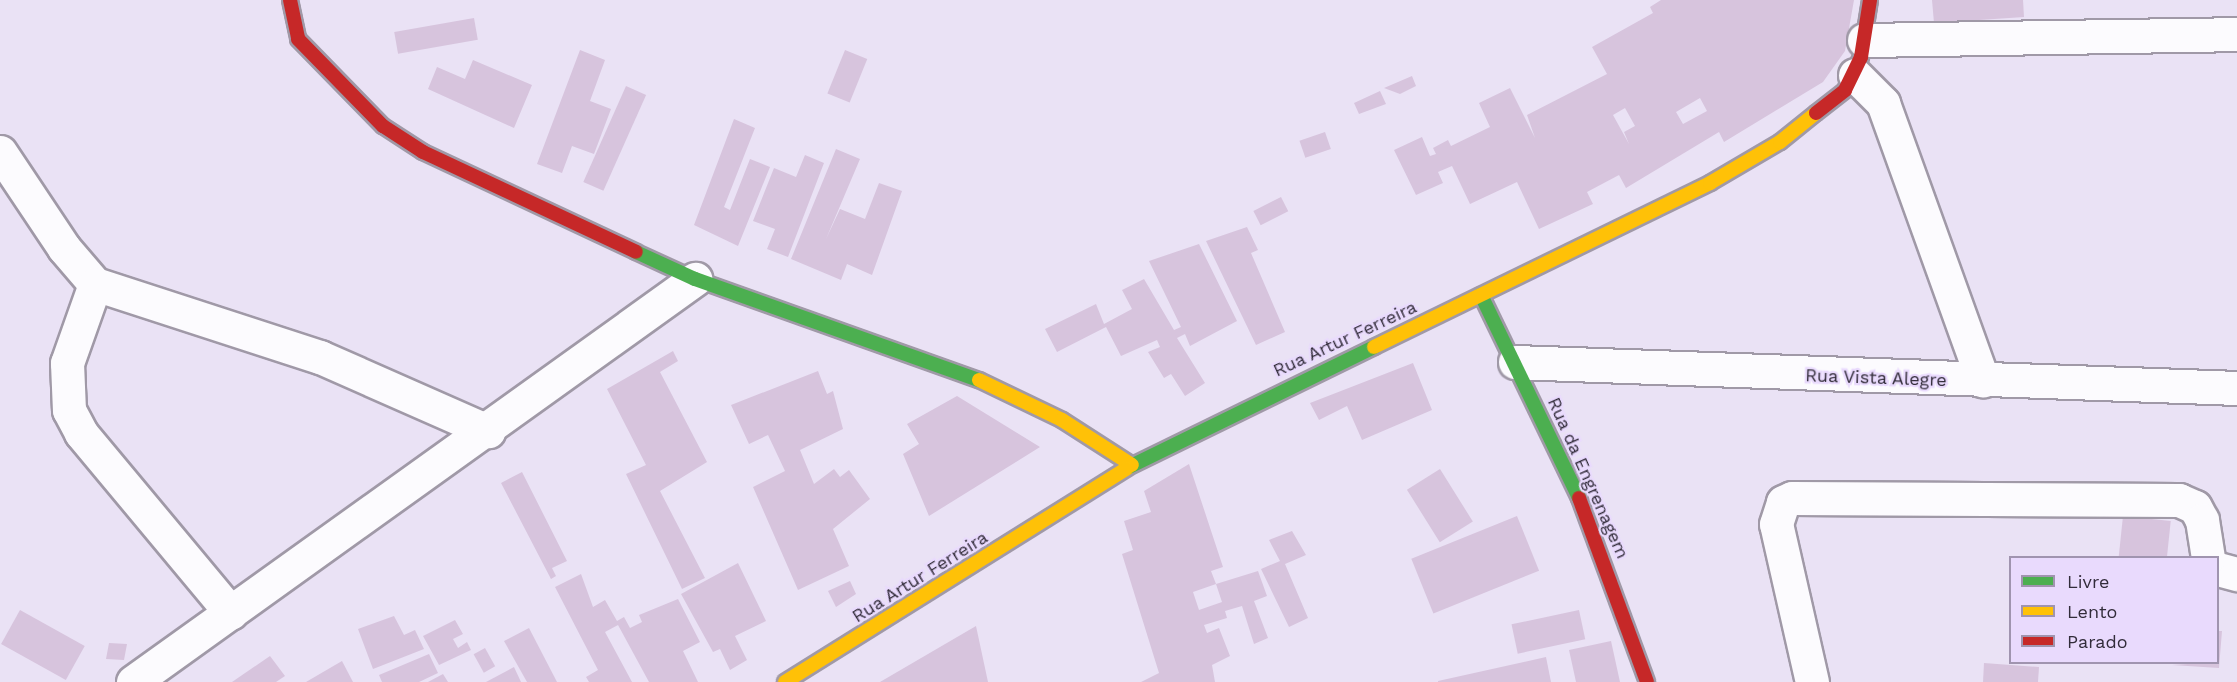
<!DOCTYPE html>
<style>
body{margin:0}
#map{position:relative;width:2237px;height:682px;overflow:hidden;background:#eae2f5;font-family:"Work Sans",sans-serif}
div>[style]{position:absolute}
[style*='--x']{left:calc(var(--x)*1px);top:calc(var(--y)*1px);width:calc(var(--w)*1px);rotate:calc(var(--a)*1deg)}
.building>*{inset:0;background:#d7c4dd;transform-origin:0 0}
.roads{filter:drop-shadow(2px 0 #a099a7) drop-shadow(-2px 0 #a099a7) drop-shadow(0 2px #a099a7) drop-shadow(0 -2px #a099a7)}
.street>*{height:33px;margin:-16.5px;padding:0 16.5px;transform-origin:16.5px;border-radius:16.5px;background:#fcfbfe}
.fast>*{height:14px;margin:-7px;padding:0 7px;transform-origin:7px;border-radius:7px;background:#4caf50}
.slow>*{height:14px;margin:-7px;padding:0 7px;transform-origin:7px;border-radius:7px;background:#ffc107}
.jam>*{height:14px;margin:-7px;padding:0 7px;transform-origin:7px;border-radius:7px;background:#c62828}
span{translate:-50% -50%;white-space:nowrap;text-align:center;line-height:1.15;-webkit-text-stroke:4.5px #e9dafd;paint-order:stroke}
.street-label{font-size:18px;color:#322c3a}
.legend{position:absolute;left:2009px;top:556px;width:210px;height:108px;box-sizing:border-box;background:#e9dafd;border:2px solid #a094af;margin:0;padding:8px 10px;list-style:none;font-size:18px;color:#322c3a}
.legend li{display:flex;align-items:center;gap:12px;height:30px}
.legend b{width:30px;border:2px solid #a094af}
</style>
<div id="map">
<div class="building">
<div style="clip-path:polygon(evenodd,1661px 0,1854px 0,1845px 51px,1823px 82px,1724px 142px,1719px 132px,1626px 188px,1619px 175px,1587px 192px,1593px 204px,1539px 229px,1517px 182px,1470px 204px,1452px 166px,1438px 172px,1443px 183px,1416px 195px,1394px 150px,1422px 137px,1430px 156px,1436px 154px,1433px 148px,1448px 140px,1451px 146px,1490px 127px,1479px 103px,1510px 88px,1535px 138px,1527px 115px,1607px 74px,1592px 47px,1653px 13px,1650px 7px,1661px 0,1700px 98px,1707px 111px,1683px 124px,1676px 112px,1700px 98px,1661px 0,1625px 108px,1635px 126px,1624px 132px,1629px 144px,1613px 115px,1625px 108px)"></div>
<div style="clip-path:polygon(1932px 0,2023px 0,2024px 17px,1934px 23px)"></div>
<div style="left:474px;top:18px;width:22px;height:81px;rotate:80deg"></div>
<div style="clip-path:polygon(580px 50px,605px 60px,590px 101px,611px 109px,594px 154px,572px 146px,562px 173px,537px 164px)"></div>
<div style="left:845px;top:50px;width:24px;height:47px;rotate:22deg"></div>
<div style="clip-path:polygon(473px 60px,532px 85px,514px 128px,428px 89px,437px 67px,465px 79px)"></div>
<div style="clip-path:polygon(1412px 76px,1416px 86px,1400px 94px,1384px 88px)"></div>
<div style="left:626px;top:86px;width:22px;height:105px;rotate:24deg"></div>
<div style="clip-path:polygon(1380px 91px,1386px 104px,1359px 114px,1354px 103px)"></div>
<div style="clip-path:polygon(734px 119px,755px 128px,724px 207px,730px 210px,750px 159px,770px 167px,738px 246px,694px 225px)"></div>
<div style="left:1325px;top:132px;width:18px;height:27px;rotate:71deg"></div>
<div style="clip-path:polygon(836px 149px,860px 159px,826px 239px,840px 209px,865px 219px,879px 183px,902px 191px,872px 275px,847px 264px,841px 280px,791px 259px)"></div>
<div style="clip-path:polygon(805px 155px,824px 163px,788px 257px,767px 249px,775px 229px,753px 221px,774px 168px,796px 177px)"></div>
<div style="left:1281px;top:197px;width:16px;height:31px;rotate:63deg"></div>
<div style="clip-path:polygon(1247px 227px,1258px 250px,1251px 253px,1285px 332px,1256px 345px,1206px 241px)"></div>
<div style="clip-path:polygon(1199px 244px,1237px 321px,1190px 346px,1185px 334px,1177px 338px,1205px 383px,1185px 396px,1171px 374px,1164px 378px,1148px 352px,1160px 347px,1157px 340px,1121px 356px,1106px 327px,1057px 352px,1045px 329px,1096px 304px,1104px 324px,1132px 309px,1122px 290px,1144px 279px,1174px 330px,1181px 327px,1149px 261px)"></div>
<div style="clip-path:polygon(673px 351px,678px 361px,660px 372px,707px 462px,660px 491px,705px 578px,682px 589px,626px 474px,646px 465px,607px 389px)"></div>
<div style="clip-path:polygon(1413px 363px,1432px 410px,1362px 440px,1347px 406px,1319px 420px,1310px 403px)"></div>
<div style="clip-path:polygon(818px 371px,827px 394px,833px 391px,843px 429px,800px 450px,814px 484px,834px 469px,840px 477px,849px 470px,870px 499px,833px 529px,849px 566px,798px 590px,753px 487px,785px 471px,768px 435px,749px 444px,731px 405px)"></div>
<div style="clip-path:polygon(957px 396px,1040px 447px,929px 516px,903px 454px,919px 444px,907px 424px)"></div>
<div style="clip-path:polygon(evenodd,1189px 464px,1223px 567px,1211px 571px,1216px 584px,1258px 571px,1267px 596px,1254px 601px,1268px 638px,1254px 644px,1242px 606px,1225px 611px,1227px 618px,1204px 625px,1207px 633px,1219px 628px,1230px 656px,1212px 665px,1215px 682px,1141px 682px,1159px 673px,1122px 554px,1133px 550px,1124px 521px,1151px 512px,1144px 491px,1189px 464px,1216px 584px,1222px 602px,1199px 610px,1193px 592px,1216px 584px)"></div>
<div style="left:1440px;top:469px;width:62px;height:39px;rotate:58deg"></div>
<div style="clip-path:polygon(522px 472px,567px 561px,552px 568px,556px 576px,551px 579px,501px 483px)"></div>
<div style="left:1517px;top:516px;width:59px;height:114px;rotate:68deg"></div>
<div style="left:2123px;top:516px;width:48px;height:42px;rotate:6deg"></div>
<div style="clip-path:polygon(1292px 531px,1306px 555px,1285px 564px,1308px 618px,1289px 627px,1261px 569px,1280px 561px,1269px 540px)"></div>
<div style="clip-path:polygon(738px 563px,766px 621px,735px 636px,747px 660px,730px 670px,720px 649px,713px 652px,681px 594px)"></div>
<div style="clip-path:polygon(581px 574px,593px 607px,605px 600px,617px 621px,624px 617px,630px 628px,642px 622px,639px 615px,678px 599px,700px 642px,683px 651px,698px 682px,649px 682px,618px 625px,605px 632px,632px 682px,589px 682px,586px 677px,598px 670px,555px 587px)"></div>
<div style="clip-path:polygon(850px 581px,856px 594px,836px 607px,828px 591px)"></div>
<div style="left:20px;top:610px;width:74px;height:39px;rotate:29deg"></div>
<div style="left:1579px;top:610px;width:30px;height:69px;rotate:78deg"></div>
<div style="clip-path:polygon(394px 616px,404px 635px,415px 630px,424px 649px,373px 669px,358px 629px)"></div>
<div style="clip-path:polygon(455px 620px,463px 634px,453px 639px,458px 648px,467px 642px,471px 650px,439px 665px,423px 636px)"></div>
<div style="clip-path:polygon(976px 626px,988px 682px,880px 682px)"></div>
<div style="clip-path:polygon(529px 628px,557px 682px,527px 682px,504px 641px)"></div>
<div style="clip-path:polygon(2218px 631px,2222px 631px,2219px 668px,2172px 665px,2218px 662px)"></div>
<div style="clip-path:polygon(1611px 641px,1620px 682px,1576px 682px,1569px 650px)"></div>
<div style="clip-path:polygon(109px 643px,127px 644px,124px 660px,106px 659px)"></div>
<div style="left:485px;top:648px;width:21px;height:13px;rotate:61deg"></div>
<div style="clip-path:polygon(429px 654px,438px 673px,419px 682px,382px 682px,379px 675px)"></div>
<div style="clip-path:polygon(270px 656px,285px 676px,276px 682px,232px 682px)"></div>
<div style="clip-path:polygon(1546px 657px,1551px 682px,1438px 682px,1438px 681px)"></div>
<div style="clip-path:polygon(342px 661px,353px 682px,306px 682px)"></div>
<div style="clip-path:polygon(1984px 663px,2039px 667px,2038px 682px,1983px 682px)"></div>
<div style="clip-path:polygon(514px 667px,521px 682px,486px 682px)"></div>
<div style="clip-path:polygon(443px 674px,448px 682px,428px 682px)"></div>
</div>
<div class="roads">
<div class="street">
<div style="--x:1864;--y:40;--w:373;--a:-0.9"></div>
<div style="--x:1855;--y:75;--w:40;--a:45"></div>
<div style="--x:1883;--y:103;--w:295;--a:70.2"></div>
<div style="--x:0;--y:152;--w:115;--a:56.3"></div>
<div style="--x:64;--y:248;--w:48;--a:49.3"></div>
<div style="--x:95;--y:284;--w:237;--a:18"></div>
<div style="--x:320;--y:357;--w:184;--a:23.8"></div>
<div style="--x:95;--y:284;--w:84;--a:109.5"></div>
<div style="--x:67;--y:363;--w:47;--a:87.6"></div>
<div style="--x:69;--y:410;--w:26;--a:62"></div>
<div style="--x:81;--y:433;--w:234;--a:50.2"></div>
<div style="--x:1515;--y:362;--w:722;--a:2.06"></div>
<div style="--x:2218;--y:569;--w:20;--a:15"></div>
<div style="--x:133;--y:682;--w:692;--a:-35.64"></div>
<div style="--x:1812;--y:682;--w:162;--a:-102.8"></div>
<div style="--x:1776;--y:524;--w:23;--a:-72"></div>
<div style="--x:1783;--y:502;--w:10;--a:-24"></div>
<div style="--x:1792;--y:498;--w:387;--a:0.3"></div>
<div style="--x:2179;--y:500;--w:17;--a:24"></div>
<div style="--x:2195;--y:507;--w:15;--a:62"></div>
<div style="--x:2202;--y:520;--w:38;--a:81"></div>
</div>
<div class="fast">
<div style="--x:636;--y:252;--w:65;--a:24.6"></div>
<div style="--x:695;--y:279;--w:301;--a:19.6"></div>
<div style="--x:1481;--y:295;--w:225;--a:64.2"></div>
<div style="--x:1127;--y:468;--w:275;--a:-26.1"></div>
</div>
<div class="slow">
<div style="--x:1374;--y:347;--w:374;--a:-26"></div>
<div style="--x:1710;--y:183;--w:81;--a:-30.4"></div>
<div style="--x:1780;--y:142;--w:46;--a:-38.9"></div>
<div style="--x:979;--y:380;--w:92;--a:25.7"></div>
<div style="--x:1062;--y:420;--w:83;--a:32.7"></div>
<div style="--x:785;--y:682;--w:403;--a:-32"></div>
</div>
<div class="jam">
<div style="--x:290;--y:0;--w:40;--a:78"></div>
<div style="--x:298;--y:39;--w:122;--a:45.7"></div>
<div style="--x:383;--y:126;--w:48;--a:33"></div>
<div style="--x:423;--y:152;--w:235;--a:25.1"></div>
<div style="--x:1816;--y:113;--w:37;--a:-38"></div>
<div style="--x:1845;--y:90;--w:37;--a:-64"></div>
<div style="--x:1861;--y:57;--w:58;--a:-81"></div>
<div style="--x:1579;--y:498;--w:196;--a:69.7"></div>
</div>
</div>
<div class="street-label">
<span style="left:1345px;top:339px;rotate:-25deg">Rua Artur Ferreira</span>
<span style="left:1876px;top:378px;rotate:2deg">Rua Vista Alegre</span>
<span style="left:1588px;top:478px;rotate:66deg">Rua da Engrenagem</span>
<span style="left:920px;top:577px;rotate:-32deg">Rua Artur Ferreira</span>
</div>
<ul class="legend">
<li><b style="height:8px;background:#4caf50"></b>Livre</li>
<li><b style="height:8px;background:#ffc107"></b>Lento</li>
<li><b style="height:8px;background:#c62828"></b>Parado</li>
</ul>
</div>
